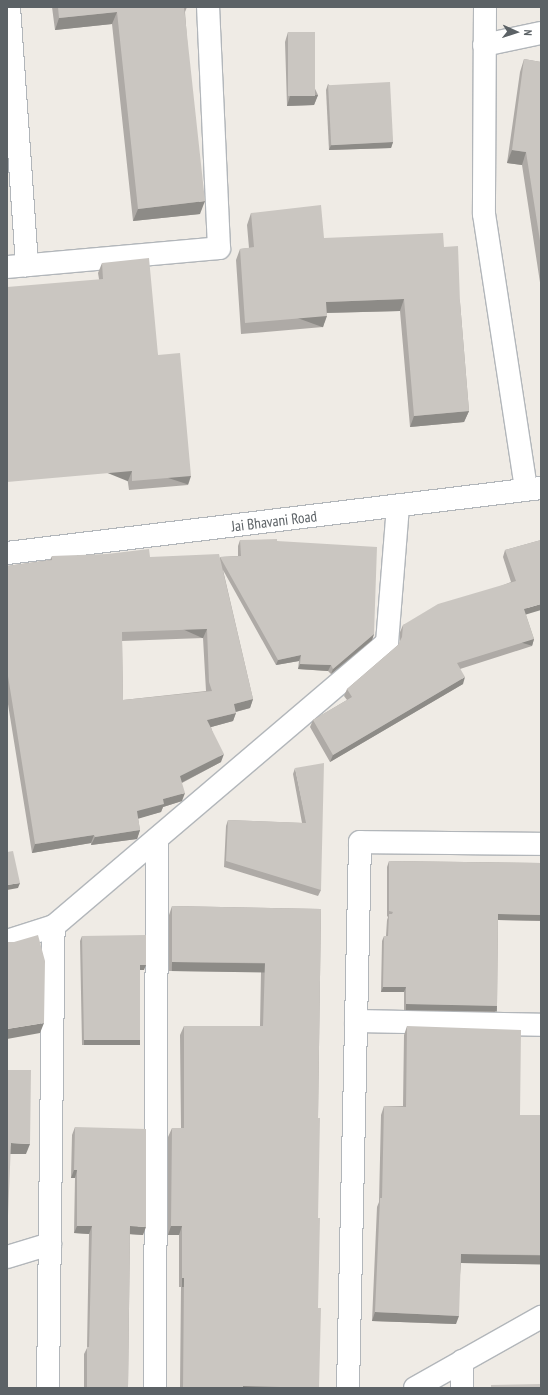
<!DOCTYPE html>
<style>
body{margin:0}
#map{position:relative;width:548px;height:1395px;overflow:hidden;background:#efebe5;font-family:"PT Sans Narrow",sans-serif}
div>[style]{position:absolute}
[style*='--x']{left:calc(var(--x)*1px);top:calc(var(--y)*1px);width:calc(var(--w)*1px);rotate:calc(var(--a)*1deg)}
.roads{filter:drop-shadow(1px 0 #b2b6ba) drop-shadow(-1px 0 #b2b6ba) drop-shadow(0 1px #b2b6ba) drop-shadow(0 -1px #b2b6ba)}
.minor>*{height:22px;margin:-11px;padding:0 11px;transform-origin:11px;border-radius:11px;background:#fff}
.wall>*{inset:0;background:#aeaaa6}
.shaded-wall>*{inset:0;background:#8d8b87;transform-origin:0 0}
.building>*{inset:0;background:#cac6c1;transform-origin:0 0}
span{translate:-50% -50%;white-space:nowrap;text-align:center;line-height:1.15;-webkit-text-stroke:3px #fff;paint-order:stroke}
.street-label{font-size:15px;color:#5c6266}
.frame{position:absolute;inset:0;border:8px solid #5c6266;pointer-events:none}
.north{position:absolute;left:496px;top:12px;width:40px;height:40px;-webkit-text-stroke:3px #fff;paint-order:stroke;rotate:93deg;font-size:11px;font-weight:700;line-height:16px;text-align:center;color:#5c6266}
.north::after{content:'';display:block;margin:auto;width:14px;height:18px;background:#5c6266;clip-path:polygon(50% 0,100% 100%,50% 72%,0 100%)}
</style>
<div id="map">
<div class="roads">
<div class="minor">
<div style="--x:9;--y:7;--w:259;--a:86"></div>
<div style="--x:485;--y:7;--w:207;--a:90.3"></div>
<div style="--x:484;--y:214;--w:279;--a:81.3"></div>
<div style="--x:484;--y:45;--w:58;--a:-11.9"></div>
<div style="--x:7;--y:267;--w:213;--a:-5.1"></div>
<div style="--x:219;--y:248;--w:241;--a:-92.6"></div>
<div style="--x:7;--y:553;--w:538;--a:-6.94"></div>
<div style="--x:7;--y:941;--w:49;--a:-17.7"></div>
<div style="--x:54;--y:926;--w:437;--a:-40.4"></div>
<div style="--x:387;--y:643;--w:137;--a:-85.4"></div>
<div style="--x:356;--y:1021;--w:185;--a:1.2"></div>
<div style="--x:7;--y:1257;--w:45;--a:-16.8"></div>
<div style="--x:48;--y:1388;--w:462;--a:-89.3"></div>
<div style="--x:155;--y:1388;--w:549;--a:-89.79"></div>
<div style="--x:348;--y:1388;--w:546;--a:-88.74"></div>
<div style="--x:360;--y:842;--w:181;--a:0.6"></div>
<div style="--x:415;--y:1388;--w:145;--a:-29.4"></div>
<div style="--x:462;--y:1388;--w:27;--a:-90"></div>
</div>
</div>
<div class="wall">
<div style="clip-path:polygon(52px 7px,187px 7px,185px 12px,200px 214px,133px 221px,112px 24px,55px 30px)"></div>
<div style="clip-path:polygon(288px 32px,318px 95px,314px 105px,287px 106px,285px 42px)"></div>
<div style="clip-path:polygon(524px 59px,541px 62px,541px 289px,522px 165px,507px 163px,520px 72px)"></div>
<div style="clip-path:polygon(328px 84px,393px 142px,391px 148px,329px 150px,326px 90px)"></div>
<div style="clip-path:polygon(251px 213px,324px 238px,444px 247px,460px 302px,469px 411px,464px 422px,410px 427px,400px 311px,327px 313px,323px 327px,241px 334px,236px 260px,240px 249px,249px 248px,247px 225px)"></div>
<div style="clip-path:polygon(102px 263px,158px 355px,188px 485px,129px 490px,99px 279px,98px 273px)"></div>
<div style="clip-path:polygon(evenodd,240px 540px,277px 541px,374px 634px,372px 640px,331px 674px,328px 671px,298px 669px,299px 661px,276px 665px,223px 570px,253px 699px,250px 708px,236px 712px,233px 721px,211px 727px,221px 762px,182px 783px,182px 801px,163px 807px,161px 812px,138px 818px,140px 830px,137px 839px,91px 845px,91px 843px,32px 853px,7px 698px,7px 566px,50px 560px,52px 556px,220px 558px,220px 557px,238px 556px,238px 546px,240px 540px,203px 638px,206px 691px,123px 700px,122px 641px,203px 638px)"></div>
<div style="clip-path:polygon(541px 540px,526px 615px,534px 639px,532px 646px,460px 669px,463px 684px,330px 762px,310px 727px,313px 720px,347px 700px,344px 696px,347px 689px,398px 645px,400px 642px,400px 632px,403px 625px,511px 582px,503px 557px,505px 550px)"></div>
<div style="clip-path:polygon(295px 768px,321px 890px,318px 896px,224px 867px,226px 826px,228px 820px,302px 823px,293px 774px)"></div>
<div style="clip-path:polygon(389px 861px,541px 863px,541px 921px,498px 920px,497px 1006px,495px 1012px,404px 1010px,404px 992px,381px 992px,382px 941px,384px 936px,386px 936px,387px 920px,388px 917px,387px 916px,387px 867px)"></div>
<div style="clip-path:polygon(172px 906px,321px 909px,318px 1118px,318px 1308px,319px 1388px,180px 1388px,181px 1287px,179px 1287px,179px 1235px,168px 1235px,168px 1137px,172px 1128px,181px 1128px,180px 1035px,184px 1026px,260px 1026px,261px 972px,169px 971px,169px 915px)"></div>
<div style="clip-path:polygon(82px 936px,144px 970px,140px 970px,140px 1040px,138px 1045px,82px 1045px,80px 941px)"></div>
<div style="clip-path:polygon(407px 1026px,520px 1115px,541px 1115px,541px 1264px,461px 1263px,456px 1324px,372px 1321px,377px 1207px,379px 1202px,381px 1115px,384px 1106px,403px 1106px,404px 1035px)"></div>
<div style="clip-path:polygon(75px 1127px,143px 1235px,130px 1234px,128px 1388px,84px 1388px,84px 1354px,87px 1348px,89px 1234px,74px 1233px,75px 1178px,71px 1178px,72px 1135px)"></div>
</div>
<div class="shaded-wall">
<div style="clip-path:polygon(117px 12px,112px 24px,55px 30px,59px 18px)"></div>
<div style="clip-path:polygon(318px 95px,314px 105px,287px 106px,290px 96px)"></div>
<div style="clip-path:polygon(393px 142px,391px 148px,329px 150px,331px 145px)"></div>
<div style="clip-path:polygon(512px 150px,526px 152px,522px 165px,507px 163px)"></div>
<div style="clip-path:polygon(205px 201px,200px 214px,133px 221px,138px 209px)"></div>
<div style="clip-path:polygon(404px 299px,400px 311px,322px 313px,326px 302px)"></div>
<div style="left:327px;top:316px;width:12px;height:82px;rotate:110deg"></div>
<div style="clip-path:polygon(469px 411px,464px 422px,410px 427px,414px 416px)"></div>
<div style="left:132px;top:471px;width:11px;height:125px;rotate:112deg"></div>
<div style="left:191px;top:476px;width:9px;height:59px;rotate:108deg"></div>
<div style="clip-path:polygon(541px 604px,541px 610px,521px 616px,524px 609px)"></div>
<div style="left:207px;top:629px;width:10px;height:85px;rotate:114deg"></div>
<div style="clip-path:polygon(374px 634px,372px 640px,331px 674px,333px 669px)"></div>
<div style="left:534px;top:639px;width:7px;height:81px;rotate:106deg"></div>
<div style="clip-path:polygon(301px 655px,299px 661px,276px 665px,278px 660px)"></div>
<div style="clip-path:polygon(300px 664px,331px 665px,328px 671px,298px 669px)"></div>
<div style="clip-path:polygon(465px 677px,463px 684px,330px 762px,333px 755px)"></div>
<div style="clip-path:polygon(253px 699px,250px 708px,231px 713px,234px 704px)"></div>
<div style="clip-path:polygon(236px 713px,233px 721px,204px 729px,207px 720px)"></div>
<div style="clip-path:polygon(224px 754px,221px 762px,177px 785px,180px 776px)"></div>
<div style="clip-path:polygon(185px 793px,182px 801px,163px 807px,161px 812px,134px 820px,137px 811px,163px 799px)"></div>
<div style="clip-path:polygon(140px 830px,137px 839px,91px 845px,95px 837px)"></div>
<div style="clip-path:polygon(94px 835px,91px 843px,32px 853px,35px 844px)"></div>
<div style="clip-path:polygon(20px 883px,18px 888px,7px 890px,7px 885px)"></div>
<div style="left:498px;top:914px;width:43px;height:6px;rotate:1deg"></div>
<div style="left:172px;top:962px;width:93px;height:9px;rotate:1deg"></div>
<div style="clip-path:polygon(140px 965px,146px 965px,144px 970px,138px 970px)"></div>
<div style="clip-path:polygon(383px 987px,406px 987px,404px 992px,381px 992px)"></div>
<div style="left:406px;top:1004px;width:91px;height:6px;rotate:1deg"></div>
<div style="clip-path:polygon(44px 1023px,40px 1033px,7px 1039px,7px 1029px)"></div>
<div style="left:84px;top:1040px;width:56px;height:5px"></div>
<div style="clip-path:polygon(11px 1143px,30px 1144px,26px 1154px,8px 1154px)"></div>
<div style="clip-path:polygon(74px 1170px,77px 1170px,75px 1178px,71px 1178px)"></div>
<div style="clip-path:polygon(77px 1226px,92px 1226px,89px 1234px,74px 1233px)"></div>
<div style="clip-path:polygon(130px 1226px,146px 1227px,143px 1235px,127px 1234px)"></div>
<div style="clip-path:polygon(171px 1226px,182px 1226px,179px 1235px,168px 1235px)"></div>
<div style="left:461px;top:1254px;width:80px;height:9px;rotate:1deg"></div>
<div style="left:182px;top:1278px;width:2px;height:9px"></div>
<div style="clip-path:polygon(375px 1312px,459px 1316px,456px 1324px,372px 1321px)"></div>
<div style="clip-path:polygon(243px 1386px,319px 1388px,242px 1388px)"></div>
</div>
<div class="building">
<div style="clip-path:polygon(58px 7px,184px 7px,205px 201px,138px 209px,117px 12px,59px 18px)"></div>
<div style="left:288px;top:32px;width:27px;height:64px"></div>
<div style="clip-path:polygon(524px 59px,541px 62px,541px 247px,526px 152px,512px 150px)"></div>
<div style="left:390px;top:82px;width:60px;height:62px;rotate:87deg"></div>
<div style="clip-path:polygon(321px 205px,324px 238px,443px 233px,444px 247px,458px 246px,460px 302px,469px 411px,414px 416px,404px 299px,326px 302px,327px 316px,245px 323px,240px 249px,254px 247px,251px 213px)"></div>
<div style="clip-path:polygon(149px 258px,158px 355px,180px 353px,191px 476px,132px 481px,132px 471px,7px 482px,7px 287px,103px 279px,102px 263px)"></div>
<div style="clip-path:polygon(277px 539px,277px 541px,377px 547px,374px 634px,333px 669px,331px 665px,300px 664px,301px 655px,278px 660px,220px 557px,241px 556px,240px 540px)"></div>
<div style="clip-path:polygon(541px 540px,541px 604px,524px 609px,534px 639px,457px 663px,465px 677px,333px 755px,313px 720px,352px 697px,347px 689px,398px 645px,402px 637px,403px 625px,438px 604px,516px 581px,505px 550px)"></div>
<div style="clip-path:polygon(evenodd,149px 549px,150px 557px,219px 554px,253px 699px,234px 704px,236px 713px,207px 720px,224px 754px,180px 776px,185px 793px,163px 799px,164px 804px,137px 811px,140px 830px,95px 837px,94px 835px,35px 844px,7px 670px,7px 566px,52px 560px,52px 556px,107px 554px,149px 549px,207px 629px,209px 682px,212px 691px,123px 700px,122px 632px,207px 629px)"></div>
<div style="clip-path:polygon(324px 763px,321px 890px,226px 861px,228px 820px,306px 823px,295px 768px)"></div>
<div style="clip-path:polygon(13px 851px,20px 883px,7px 885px,7px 852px)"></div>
<div style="clip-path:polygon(389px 861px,541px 863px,541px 915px,498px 914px,497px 1006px,406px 1004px,406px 987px,383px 987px,384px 936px,388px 936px,389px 914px,392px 914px,393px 912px,389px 911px)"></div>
<div style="clip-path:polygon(172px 906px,321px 909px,318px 1118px,320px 1118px,318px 1218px,320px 1218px,318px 1308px,321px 1308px,319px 1388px,243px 1386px,243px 1388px,183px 1388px,184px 1278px,182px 1278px,182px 1226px,171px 1226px,172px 1128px,184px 1128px,184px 1026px,263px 1026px,265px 963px,172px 962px)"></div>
<div style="clip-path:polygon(38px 935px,45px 961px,44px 1023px,7px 1029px,7px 942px,14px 942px)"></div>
<div style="clip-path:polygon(146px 935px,146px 965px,140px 965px,140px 1040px,84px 1040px,82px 936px)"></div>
<div style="clip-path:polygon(407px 1026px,521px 1030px,520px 1115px,541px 1115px,541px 1255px,461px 1254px,459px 1316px,375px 1312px,380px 1198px,382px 1198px,384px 1106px,406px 1107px)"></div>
<div style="clip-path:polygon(7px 1070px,31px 1070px,30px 1144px,11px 1143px,8px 1216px,7px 1216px)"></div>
<div style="clip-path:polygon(75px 1127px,146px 1129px,146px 1227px,130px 1226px,128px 1388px,87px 1388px,87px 1347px,89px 1347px,92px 1226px,77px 1226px,77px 1170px,74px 1170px)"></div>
<div style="clip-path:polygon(541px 1384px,541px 1388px,491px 1388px,491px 1385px)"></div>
</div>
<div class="street-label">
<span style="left:274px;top:521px;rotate:-7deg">Jai Bhavani Road</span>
</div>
<div class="frame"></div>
<div class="north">N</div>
</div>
